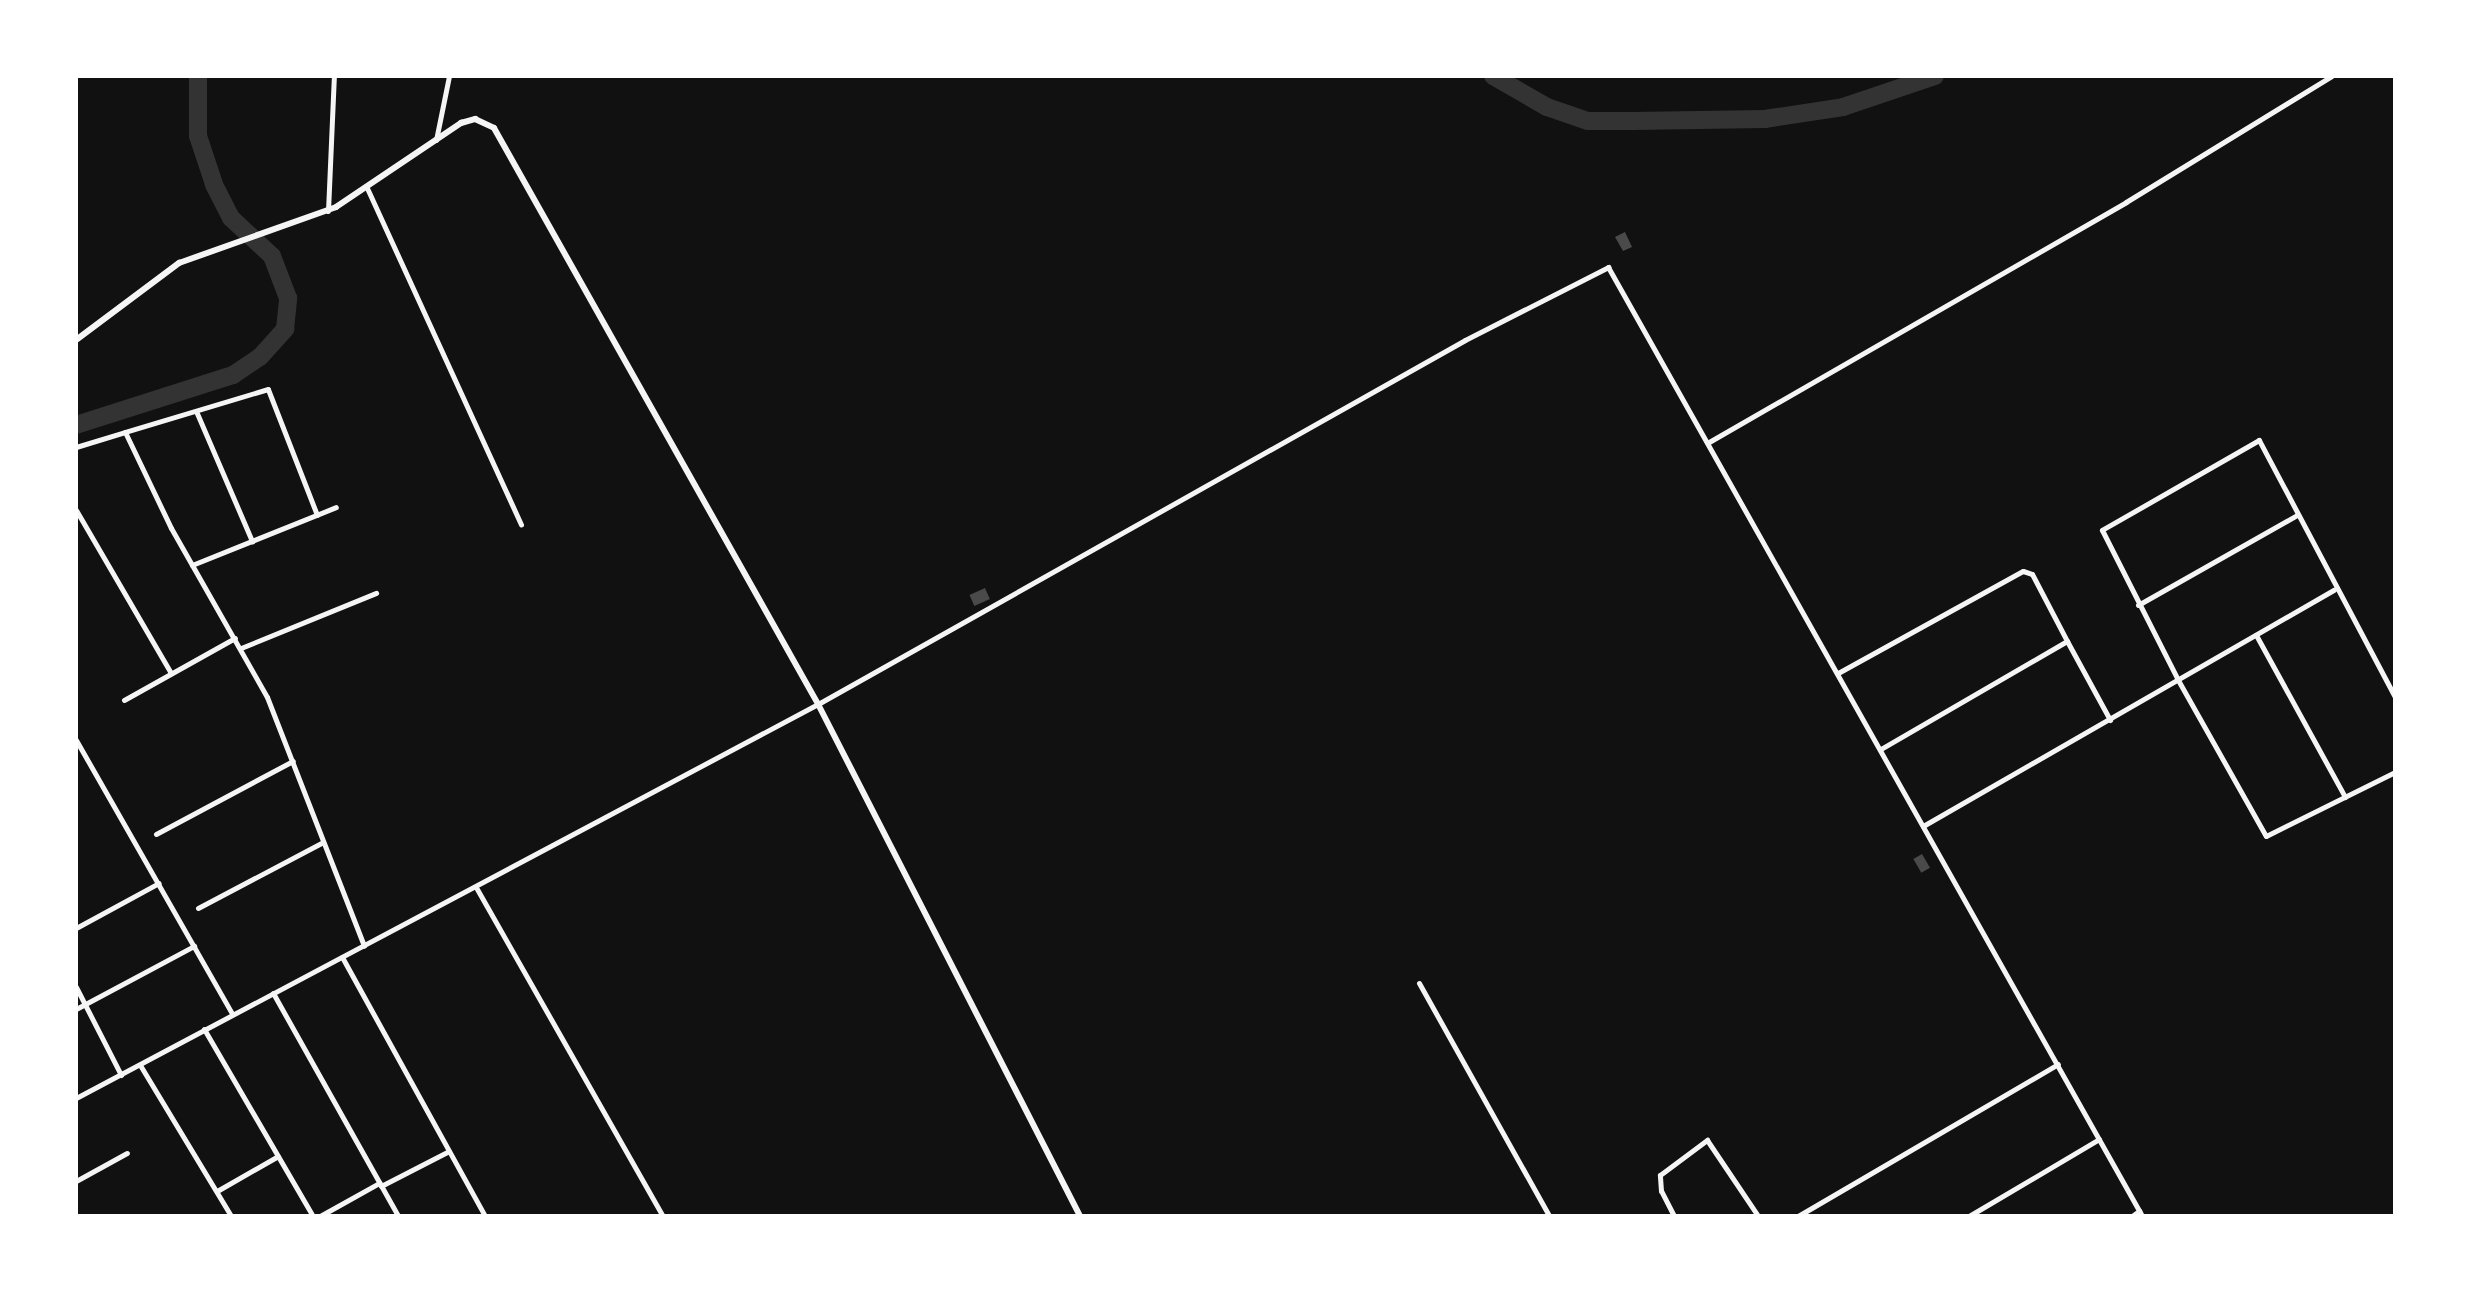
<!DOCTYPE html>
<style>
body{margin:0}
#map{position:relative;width:2471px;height:1292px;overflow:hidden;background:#111;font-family:"Titillium Web",sans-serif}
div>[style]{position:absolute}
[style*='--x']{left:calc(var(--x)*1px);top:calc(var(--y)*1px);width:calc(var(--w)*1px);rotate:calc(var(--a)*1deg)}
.river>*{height:18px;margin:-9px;padding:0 9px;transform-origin:9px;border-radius:9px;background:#333}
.building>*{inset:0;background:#4a4a4a;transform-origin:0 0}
.minor>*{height:5px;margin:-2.5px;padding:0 2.5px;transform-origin:2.5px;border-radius:2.5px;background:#f5f5f5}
.tertiary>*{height:6px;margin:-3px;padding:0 3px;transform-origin:3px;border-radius:3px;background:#f5f5f5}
span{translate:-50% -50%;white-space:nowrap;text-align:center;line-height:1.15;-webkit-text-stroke:8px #fff;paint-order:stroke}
.frame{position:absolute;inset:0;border:78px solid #fff;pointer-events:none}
</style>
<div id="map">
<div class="river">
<div style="--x:1493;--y:76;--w:62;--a:29.9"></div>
<div style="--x:1547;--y:107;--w:43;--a:18.9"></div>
<div style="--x:1588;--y:121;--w:44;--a:0"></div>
<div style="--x:1632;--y:121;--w:133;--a:-0.9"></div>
<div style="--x:1765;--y:119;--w:79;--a:-8.7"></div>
<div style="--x:1843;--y:107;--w:97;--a:-18.6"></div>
<div style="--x:76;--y:425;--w:165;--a:-17.7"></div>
<div style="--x:233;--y:375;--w:32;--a:-34"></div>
<div style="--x:260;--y:357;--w:38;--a:-48"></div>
<div style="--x:285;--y:329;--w:31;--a:-84"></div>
<div style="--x:288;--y:298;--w:45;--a:-110.9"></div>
<div style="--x:272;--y:256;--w:56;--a:-137.2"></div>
<div style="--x:231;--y:218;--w:38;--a:-117"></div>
<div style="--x:214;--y:184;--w:51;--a:-108.4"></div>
<div style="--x:198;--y:136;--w:60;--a:-90"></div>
</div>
<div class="building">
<div style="clip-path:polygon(1625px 232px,1632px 247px,1623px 251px,1615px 237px)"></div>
<div style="left:985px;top:588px;width:12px;height:17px;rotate:66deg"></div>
<div style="left:1922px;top:854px;width:16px;height:10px;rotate:60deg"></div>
</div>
<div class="minor">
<div style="--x:436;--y:140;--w:65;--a:-78.5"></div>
<div style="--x:367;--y:188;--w:370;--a:65.4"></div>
<div style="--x:328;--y:211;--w:135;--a:-87.5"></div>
<div style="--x:196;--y:411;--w:142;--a:66.7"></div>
<div style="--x:1709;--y:442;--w:481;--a:-29.9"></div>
<div style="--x:2126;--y:202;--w:241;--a:-31.5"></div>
<div style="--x:76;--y:447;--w:51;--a:-17"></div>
<div style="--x:76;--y:510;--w:189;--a:59.8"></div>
<div style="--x:317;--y:515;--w:135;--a:-111.3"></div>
<div style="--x:268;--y:389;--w:149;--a:163.3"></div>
<div style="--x:125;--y:432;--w:106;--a:64.4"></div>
<div style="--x:171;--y:528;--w:194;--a:60.4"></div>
<div style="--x:267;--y:697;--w:267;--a:68.7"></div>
<div style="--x:192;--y:565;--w:155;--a:-21.9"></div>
<div style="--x:2138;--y:605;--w:183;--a:-29.5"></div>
<div style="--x:2256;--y:635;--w:185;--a:61.2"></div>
<div style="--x:2067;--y:641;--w:90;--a:61.4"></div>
<div style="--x:241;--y:648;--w:146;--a:-22.2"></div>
<div style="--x:1838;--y:673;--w:211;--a:-28.9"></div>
<div style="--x:2023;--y:571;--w:9;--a:18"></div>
<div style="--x:2032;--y:574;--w:76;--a:62.4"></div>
<div style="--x:2067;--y:641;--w:215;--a:149.9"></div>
<div style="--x:2395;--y:697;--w:291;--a:-117.9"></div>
<div style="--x:2259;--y:440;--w:181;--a:150.2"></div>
<div style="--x:2102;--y:530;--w:168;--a:63.1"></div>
<div style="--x:2178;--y:680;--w:179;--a:60.6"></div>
<div style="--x:2266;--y:836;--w:144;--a:-26.4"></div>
<div style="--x:124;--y:700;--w:127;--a:-29.2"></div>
<div style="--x:76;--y:740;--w:315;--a:60.3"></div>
<div style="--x:1923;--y:826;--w:474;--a:-29.9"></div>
<div style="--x:156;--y:834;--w:155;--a:-28.1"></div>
<div style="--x:477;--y:889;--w:376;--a:60.4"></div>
<div style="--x:198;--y:908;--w:141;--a:-27.8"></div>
<div style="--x:76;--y:928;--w:94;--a:-28.5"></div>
<div style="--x:342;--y:957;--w:296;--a:61.1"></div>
<div style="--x:1419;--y:983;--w:267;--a:60.8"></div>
<div style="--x:76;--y:987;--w:99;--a:62.9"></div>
<div style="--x:273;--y:993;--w:256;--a:60.7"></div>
<div style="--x:76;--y:1009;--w:134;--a:-28.1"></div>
<div style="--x:204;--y:1029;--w:216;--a:59.8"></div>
<div style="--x:140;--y:1065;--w:176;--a:58.9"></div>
<div style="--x:76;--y:1098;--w:840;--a:-27.97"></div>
<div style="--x:818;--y:704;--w:742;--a:-29.36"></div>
<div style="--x:1465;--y:340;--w:161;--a:-27"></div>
<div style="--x:1608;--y:267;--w:1089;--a:60.63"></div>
<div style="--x:76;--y:1181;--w:58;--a:-28.8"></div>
<div style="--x:381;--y:1186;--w:76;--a:-27.2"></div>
<div style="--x:217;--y:1191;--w:70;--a:-29.8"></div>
<div style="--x:320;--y:1216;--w:68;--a:-29.2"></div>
<div style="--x:1674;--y:1216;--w:28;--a:-117"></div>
<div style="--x:1661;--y:1191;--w:16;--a:-94"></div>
<div style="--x:1660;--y:1175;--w:59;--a:-36.7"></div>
<div style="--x:1707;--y:1140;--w:92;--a:56.1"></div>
<div style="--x:1798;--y:1216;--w:301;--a:-30.3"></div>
<div style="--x:1969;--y:1216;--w:151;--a:-30.6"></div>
<div style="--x:2132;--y:1216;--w:9;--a:-36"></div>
</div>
<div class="tertiary">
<div style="--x:76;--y:340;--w:129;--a:-36.8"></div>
<div style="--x:179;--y:263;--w:167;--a:-19.6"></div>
<div style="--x:336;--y:207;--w:151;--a:-33.9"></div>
<div style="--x:461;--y:123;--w:15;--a:-16"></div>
<div style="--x:475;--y:119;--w:21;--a:25"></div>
<div style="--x:494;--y:128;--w:661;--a:60.64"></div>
<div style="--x:818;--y:704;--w:575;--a:62.9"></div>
</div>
<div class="frame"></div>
</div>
